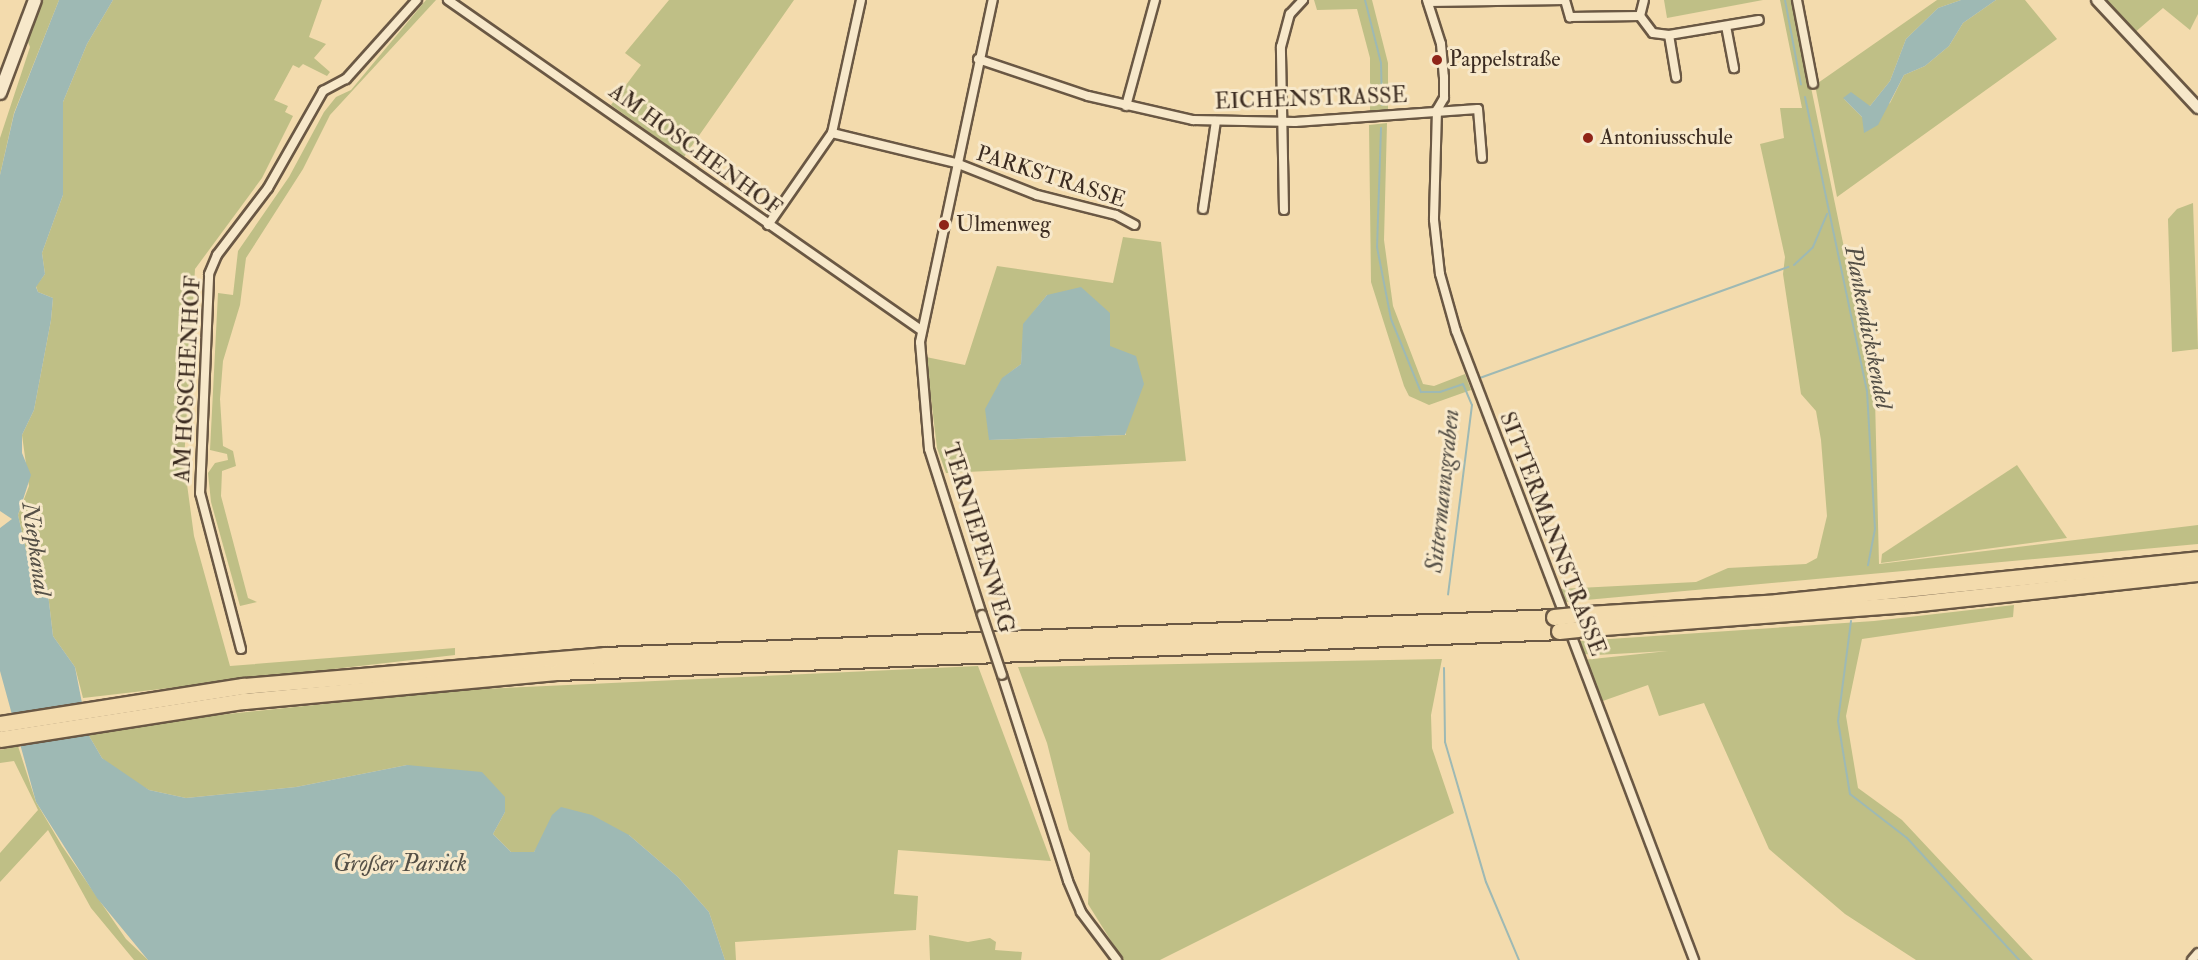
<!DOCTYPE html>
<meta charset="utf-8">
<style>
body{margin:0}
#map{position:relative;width:2198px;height:960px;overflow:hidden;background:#f3dbad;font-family:"IM FELL Double Pica",serif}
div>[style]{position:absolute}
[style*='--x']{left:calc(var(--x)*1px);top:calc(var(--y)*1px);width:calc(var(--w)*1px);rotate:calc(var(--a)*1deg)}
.green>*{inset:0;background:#bfbf86}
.water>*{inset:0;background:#9eb9b4}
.stream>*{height:2px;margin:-1px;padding:0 1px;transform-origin:1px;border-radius:1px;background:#9eb9b4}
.roads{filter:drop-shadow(2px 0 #6a5844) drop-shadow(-2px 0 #6a5844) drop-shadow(0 2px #6a5844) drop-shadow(0 -2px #6a5844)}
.minor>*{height:8px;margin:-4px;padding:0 4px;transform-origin:4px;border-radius:4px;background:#f7e8ca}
.tertiary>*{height:10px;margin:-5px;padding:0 5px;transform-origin:5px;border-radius:5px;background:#f7e8ca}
.secondary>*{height:12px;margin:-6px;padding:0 6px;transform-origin:6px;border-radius:6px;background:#f7e8ca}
.motorway>*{height:15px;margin:-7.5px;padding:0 7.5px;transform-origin:7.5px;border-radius:7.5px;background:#f3dbad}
.bridges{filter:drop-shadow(2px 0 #6a5844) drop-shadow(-2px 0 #6a5844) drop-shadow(0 2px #6a5844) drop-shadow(0 -2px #6a5844)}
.minor-bridge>*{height:8px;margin:-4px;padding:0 4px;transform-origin:4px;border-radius:4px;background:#f7e8ca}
.motorway-bridge>*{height:15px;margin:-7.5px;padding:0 7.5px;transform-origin:7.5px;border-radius:7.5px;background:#f3dbad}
.dots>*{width:16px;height:16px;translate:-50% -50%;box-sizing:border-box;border:3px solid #f7e8ca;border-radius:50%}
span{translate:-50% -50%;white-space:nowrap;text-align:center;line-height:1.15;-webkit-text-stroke:6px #f7e8ca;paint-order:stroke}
.poi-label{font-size:22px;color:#3c2c21}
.left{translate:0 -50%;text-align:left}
.street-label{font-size:22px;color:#3c2c21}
.water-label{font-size:24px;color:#544f46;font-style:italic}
</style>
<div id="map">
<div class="green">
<div style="clip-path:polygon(43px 0,59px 0,14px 113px,0 175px,0 138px,30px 47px,25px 35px)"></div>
<div style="clip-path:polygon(113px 0,322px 0,309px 37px,326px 44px,314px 58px,330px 72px,327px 76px,303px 64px,299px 68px,293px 65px,274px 100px,288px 106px,285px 112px,293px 116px,262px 178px,195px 269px,184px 462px,194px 536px,230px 666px,455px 648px,455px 655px,83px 698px,75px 667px,53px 636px,47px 585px,30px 567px,18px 515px,29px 486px,22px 435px,34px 410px,51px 320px,53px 298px,38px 292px,36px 286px,45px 274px,42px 253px,63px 195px,63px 102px,87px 44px)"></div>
<div style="clip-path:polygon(426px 0,436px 0,330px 115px,303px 169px,246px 258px,240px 305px,223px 361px,220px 399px,223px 446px,233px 451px,236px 466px,222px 471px,221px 496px,248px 598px,257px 602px,240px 606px,211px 502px,208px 473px,215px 463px,228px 460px,227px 454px,210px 450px,218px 293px,233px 295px,238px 251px,289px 177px,324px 112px,336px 97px,351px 90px)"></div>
<div style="clip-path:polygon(669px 0,794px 0,684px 157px,611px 105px,641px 65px,625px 53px)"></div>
<div style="clip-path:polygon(1314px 0,1372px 0,1388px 63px,1388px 111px,1370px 112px,1370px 58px,1357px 9px,1317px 10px)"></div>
<div style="clip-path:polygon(1664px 0,1763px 0,1667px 18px)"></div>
<div style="clip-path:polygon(1780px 0,1793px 0,1875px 398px,1879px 564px,2198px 525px,2198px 544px,1564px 602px,1559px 589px,1696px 582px,1728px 568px,1806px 564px,1817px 558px,1827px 516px,1821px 440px,1816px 411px,1801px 394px,1783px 274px,1785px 257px,1760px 144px,1784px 138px,1780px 108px,1802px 108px)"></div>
<div style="clip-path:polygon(1937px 0,1961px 0,1938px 8px,1906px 39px,1890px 81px,1870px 106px,1844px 99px,1862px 117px,1890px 103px,1904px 75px,1925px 66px,1949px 46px,1963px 23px,1996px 0,2025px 0,2057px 39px,1837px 197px,1815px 85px)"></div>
<div style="clip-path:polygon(2104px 0,2198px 0,2198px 14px,2190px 30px,2163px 8px,2133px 34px)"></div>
<div style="clip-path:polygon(1387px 123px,1384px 240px,1393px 306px,1423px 384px,1434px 386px,1465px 374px,1471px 390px,1429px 405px,1409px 396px,1404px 386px,1371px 282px,1369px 125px)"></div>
<div style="clip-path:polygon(2193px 203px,2198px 349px,2172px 352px,2168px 219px,2177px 209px)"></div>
<div style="clip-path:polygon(evenodd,1123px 237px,1161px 242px,1186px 461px,946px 473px,937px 448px,926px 357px,965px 365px,997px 266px,1113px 283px,1123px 237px,1047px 295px,1110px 346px,1126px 435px,989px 440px,1003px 378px,1021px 364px,1024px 324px,1047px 295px)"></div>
<div style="clip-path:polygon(2017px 465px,2067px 538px,1881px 563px,1882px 554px)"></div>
<div style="clip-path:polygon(2014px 605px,2013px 617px,1862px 639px,1846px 716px,1858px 788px,1902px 820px,2033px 960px,1916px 960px,1845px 914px,1769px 849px,1704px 703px,1659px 716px,1648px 685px,1600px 702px,1583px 660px,1668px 651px,1596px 655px,1585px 654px,1580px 641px,1874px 621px)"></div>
<div style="clip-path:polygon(1442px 659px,1431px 715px,1432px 748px,1454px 813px,1160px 960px,1123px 960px,1088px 904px,1090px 853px,1069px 830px,1047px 743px,1018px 667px)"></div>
<div style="clip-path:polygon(978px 666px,1051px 861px,898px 850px,894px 894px,918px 896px,916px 930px,735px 942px,736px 960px,725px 960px,709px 912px,678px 877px,629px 835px,546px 834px,534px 852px,511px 852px,493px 834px,505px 812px,407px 765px,296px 787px,186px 798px,149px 790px,121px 775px,102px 758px,88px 734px,209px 716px,459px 690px)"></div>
<div style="clip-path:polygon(18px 746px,36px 802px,62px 846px,126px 939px,148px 960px,134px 960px,91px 908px,48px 830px,0 882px,0 853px,38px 810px,14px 761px,0 763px,0 750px)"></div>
<div style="clip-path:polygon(929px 935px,968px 942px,990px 938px,996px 942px,995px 950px,1022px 952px,1021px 960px,930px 960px)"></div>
</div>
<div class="water">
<div style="clip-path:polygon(59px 0,113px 0,87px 44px,63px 102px,63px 195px,42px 253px,45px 274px,36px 287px,38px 292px,53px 298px,51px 320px,34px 410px,22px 435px,22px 453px,31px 475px,18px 515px,30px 567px,47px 585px,53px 636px,75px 667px,88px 734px,102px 758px,149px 790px,186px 798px,296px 787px,407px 765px,482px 772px,505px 797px,505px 812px,493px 834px,511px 852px,534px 852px,552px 815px,561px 807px,592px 815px,629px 835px,678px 877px,709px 912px,725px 960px,148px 960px,97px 898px,36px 802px,0 671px,0 528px,12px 519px,0 511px,0 175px,14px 114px)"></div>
<div style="clip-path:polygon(1961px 0,1996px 0,1963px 23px,1949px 46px,1925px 66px,1904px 75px,1878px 125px,1864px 133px,1862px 117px,1843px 98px,1851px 92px,1870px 106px,1890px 81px,1906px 39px,1938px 8px)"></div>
<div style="clip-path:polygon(1081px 287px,1110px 313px,1110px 346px,1136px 356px,1144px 384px,1125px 435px,989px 440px,985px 409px,1002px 378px,1021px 364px,1023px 324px,1047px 295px)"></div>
</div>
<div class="stream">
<div style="--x:1365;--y:0;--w:65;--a:75.7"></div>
<div style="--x:1381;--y:63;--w:42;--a:88.6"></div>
<div style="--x:1785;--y:0;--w:86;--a:79.3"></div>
<div style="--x:1805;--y:97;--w:300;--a:78.1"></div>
<div style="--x:1867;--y:391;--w:138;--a:86.7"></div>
<div style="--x:1875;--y:529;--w:37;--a:101"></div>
<div style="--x:1381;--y:128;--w:119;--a:91.9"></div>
<div style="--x:1377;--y:247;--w:73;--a:79"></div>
<div style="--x:1391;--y:319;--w:79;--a:67.7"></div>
<div style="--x:1421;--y:392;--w:19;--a:0"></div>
<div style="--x:1440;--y:392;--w:24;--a:-19"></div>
<div style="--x:1463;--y:384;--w:23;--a:67"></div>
<div style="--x:1472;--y:405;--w:191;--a:97.2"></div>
<div style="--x:1794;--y:265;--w:26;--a:-43"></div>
<div style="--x:1813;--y:247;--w:36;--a:-67"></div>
<div style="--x:1477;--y:379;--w:331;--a:-19.8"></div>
<div style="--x:1851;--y:621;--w:101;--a:97.4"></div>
<div style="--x:1838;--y:721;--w:74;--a:80.7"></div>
<div style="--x:1850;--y:794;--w:72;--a:37.7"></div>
<div style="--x:1907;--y:838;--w:166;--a:47.4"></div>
<div style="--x:1444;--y:668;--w:74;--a:89.2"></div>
<div style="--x:1445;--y:742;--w:146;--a:73.7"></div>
<div style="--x:1486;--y:882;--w:85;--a:67.1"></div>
</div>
<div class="roads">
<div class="minor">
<div style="--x:448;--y:0;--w:577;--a:34.9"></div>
<div style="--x:1427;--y:0;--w:46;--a:72.3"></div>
<div style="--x:1441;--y:44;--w:33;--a:85"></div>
<div style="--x:1444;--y:77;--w:21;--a:90"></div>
<div style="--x:1444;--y:98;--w:14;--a:120"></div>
<div style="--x:1797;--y:0;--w:85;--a:79.1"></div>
<div style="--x:1428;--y:2;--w:137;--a:-0.8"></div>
<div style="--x:1565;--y:0;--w:18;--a:74"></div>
<div style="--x:1570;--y:17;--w:70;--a:-0.8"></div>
<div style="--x:1640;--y:16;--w:21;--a:53"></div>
<div style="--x:1653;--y:33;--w:16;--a:7"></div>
<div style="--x:1669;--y:35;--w:91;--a:-9.5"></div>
<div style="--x:1640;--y:16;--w:16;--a:-76"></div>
<div style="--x:1726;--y:26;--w:43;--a:79.2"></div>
<div style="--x:1669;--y:35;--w:43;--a:80.5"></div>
<div style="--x:978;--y:59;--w:116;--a:18.6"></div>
<div style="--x:1088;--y:96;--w:108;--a:12.9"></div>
<div style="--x:1193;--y:120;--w:102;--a:1.1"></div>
<div style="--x:1295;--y:122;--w:183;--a:-4.1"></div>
<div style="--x:1478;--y:109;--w:49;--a:85.3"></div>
<div style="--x:1126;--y:106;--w:110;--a:-74.7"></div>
<div style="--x:1437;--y:110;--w:110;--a:91.6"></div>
<div style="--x:1434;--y:220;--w:54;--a:83.7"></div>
<div style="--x:1440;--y:274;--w:59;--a:74.3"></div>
<div style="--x:1456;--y:331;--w:306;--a:69.1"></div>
<div style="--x:832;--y:133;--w:128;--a:13.6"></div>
<div style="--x:956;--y:163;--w:87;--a:21.6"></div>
<div style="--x:1037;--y:195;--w:81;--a:14.2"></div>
<div style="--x:1116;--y:215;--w:21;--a:28"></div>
<div style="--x:1203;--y:209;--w:89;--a:-81.6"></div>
<div style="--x:1284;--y:210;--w:163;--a:-91.1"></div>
<div style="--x:1281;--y:47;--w:34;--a:-75"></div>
<div style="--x:1290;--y:14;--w:19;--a:-47"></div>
<div style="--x:768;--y:225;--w:112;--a:-55.2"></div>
<div style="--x:832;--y:133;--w:136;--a:-77.7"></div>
<div style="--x:982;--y:615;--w:174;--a:-107.7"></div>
<div style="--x:929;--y:449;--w:107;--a:-94.8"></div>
<div style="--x:920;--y:342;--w:350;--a:-78"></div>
<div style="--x:1569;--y:629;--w:354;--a:69.3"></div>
<div style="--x:241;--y:649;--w:161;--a:-104.7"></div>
<div style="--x:200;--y:493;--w:219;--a:-87.6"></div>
<div style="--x:209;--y:274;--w:21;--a:-67"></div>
<div style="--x:217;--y:255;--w:84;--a:-52.7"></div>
<div style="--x:268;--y:188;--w:112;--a:-60.4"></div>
<div style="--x:323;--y:91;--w:26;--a:-28"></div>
<div style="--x:346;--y:79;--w:106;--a:-48.1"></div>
<div style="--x:1002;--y:675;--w:216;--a:72.2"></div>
<div style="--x:1068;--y:881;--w:34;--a:67"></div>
<div style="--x:1081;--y:912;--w:60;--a:53.1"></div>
<div style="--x:2192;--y:960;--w:9;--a:-49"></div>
</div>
<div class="tertiary">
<div style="--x:2097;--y:0;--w:148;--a:46.9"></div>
</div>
<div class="secondary">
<div style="--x:0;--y:93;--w:99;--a:-69.4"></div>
</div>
<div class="motorway">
<div style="--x:1572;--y:615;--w:205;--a:-3.6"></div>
<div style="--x:1777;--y:602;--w:423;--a:-5.8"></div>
<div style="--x:1578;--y:629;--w:334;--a:-4.3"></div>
<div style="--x:1911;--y:604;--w:289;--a:-6.2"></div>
<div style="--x:0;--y:724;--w:246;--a:-8.9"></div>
<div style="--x:243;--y:686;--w:363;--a:-4.9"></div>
<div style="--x:605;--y:655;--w:950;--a:-2.29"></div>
<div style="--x:0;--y:739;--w:247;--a:-8.9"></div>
<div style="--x:244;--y:701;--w:314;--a:-5.3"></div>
<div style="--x:557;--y:672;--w:1003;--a:-2.34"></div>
</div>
</div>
<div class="bridges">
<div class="minor-bridge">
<div style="--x:982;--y:615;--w:63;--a:71.6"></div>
</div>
<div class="motorway-bridge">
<div style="--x:1554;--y:617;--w:18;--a:-6"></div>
<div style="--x:1559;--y:631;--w:19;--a:-6"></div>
</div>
</div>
<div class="dots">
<div style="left:1437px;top:60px;background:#8f2418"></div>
<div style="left:1588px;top:138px;background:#8f2418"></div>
<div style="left:944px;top:225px;background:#8f2418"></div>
</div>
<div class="poi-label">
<span class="left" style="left:1449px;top:60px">Pappelstraße</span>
<span class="left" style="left:1600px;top:138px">Antoniusschule</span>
<span class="left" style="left:956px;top:225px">Ulmenweg</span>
</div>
<div class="street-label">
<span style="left:1311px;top:99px;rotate:-2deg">EICHENSTRASSE</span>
<span style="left:695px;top:150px;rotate:36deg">AM HOSCHENHOF</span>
<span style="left:1051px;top:177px;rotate:18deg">PARKSTRASSE</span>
<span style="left:188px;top:379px;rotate:-87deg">AM HOSCHENHOF</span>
<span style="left:1552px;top:534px;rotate:69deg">SITTERMANNSTRASSE</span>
<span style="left:978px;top:538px;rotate:73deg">TERNIEPENWEG</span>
</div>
<div class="water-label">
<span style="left:1868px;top:327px;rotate:79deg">Plankendickskendel</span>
<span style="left:1443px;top:491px;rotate:-84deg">Sittermannsgraben</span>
<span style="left:36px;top:549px;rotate:82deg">Niepkanal</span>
<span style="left:400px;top:864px">Großer Parsick</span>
</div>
</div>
